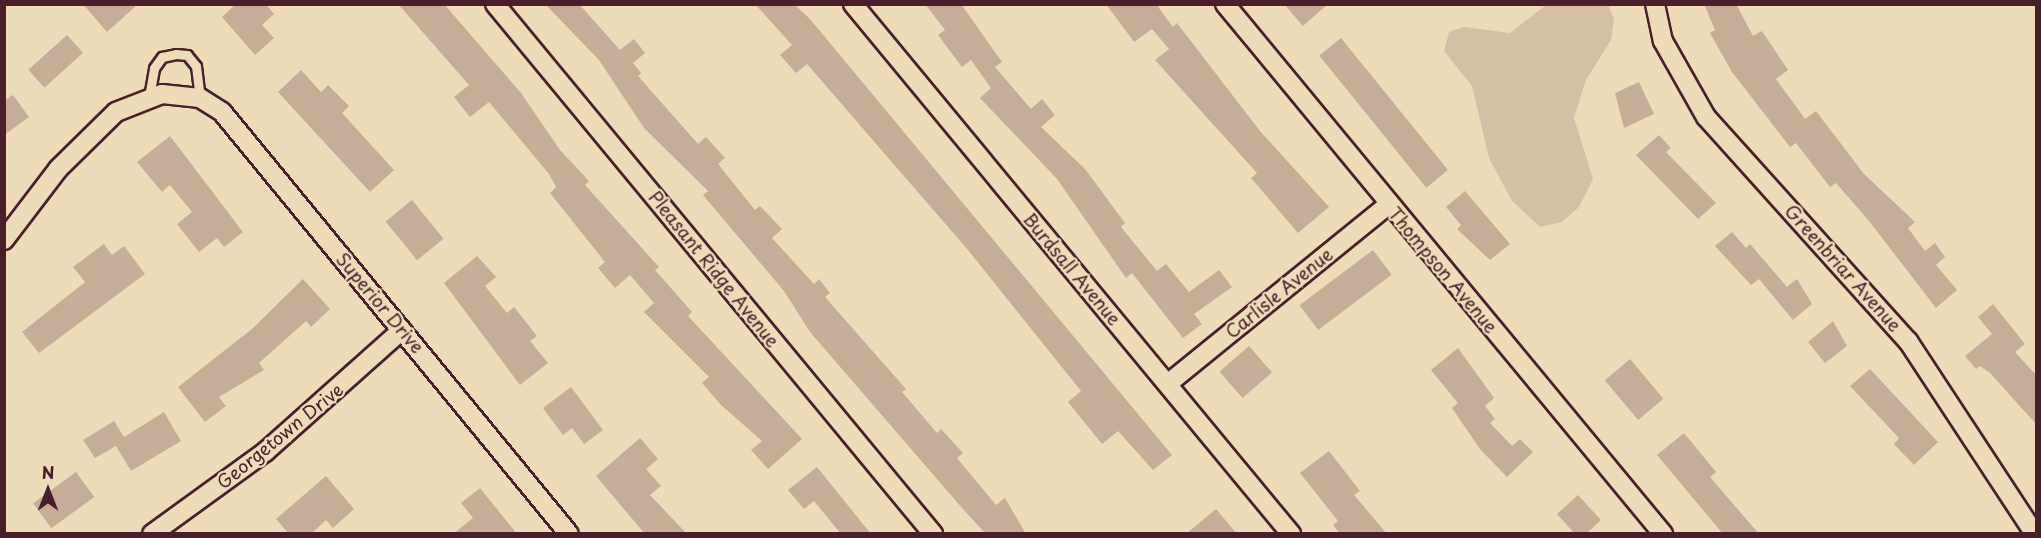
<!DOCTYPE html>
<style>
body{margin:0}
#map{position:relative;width:2041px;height:538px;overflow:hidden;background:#eedcb9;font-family:"Playpen Sans",sans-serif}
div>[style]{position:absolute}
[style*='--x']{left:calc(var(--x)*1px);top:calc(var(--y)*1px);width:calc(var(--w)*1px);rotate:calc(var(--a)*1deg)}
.green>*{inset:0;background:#d6c0a4}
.building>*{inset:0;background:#c5ad97;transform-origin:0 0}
.roads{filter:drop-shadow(2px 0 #4a1f2b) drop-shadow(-2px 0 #4a1f2b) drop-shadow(0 2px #4a1f2b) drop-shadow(0 -2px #4a1f2b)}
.lane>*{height:9px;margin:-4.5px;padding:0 4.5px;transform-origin:4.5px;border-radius:4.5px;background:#eedcb9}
.street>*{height:18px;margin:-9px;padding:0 9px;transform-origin:9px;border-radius:9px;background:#eedcb9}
span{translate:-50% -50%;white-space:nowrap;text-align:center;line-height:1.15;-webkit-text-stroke:4.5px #eedcb9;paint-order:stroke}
.street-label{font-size:18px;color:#4a1f2b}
.frame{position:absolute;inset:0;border:6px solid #4a1f2b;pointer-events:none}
.north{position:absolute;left:18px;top:460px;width:60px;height:60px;-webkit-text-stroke:4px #eedcb9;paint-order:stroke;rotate:0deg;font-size:16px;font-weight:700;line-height:24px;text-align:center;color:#4a1f2b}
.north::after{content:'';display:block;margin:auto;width:21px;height:27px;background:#4a1f2b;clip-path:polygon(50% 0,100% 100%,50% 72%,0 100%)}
</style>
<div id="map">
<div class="green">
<div style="clip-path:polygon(1546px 5px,1608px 5px,1614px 19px,1611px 40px,1586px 80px,1574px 118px,1593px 179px,1579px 207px,1562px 222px,1540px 227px,1512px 201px,1489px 158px,1472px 86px,1444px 51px,1449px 32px,1464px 27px,1510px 33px)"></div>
</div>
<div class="building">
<div style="clip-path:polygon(83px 4px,138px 4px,107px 32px)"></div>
<div style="clip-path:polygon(236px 4px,266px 4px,274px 14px,262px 25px,274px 38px,255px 55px,222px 17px)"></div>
<div style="clip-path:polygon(398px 4px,444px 4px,521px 93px,560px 150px,589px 181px,585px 185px,659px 267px,655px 270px,692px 312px,688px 316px,802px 439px,768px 469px,751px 450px,762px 441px,721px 405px,702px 383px,709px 377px,644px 312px,654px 303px,630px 275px,615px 288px,598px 268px,605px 262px,550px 193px,556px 187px,549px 174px,489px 102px,470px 117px,454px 97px,469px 85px)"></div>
<div style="clip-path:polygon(545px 4px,579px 4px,620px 50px,634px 39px,645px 53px,633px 63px,641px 73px,638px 76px,698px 144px,706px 137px,725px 158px,718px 164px,755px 210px,760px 206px,782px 229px,772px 238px,814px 284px,819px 279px,830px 293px,825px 297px,906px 389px,902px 392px,937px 433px,941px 429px,963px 453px,957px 458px,996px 505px,1005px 498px,1026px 534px,986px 534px,962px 508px,810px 332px,784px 291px,703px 195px,708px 191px,644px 128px,599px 60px)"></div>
<div style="clip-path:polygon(755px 4px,794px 4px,810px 19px,1172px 455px,1153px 470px,1118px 431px,1102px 444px,1068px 402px,1081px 391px,968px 250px,807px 64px,796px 73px,780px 55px,792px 45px)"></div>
<div style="clip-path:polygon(925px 4px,961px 4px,1002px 62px,995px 67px,1031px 109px,1042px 99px,1055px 115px,1041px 127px,1085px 169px,1125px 223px,1121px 227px,1157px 271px,1166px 264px,1189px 292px,1219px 270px,1232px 287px,1194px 314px,1202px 324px,1183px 338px,1132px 273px,1126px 278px,1057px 179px,980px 98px,991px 88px,971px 60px,962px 67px,938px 35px,945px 30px)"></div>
<div style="clip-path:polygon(1106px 4px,1156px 4px,1173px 27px,1177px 23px,1260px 131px,1329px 207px,1298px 233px,1251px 178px,1257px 173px,1155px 60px,1169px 49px,1152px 29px,1134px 42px)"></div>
<div style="clip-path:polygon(1284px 4px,1328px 4px,1303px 26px)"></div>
<div style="clip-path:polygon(1704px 4px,1736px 4px,1753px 36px,1762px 31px,1788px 70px,1776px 79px,1805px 119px,1816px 111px,1864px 174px,1915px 222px,1908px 228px,1925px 251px,1935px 243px,1945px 257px,1936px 265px,1957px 290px,1936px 308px,1869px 221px,1836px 183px,1830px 187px,1796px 143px,1790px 147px,1732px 72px,1710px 33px,1715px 30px)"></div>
<div style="left:67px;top:35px;width:24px;height:52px;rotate:48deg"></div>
<div style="left:1341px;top:38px;width:170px;height:28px;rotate:51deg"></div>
<div style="clip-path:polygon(301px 70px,321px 92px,328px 85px,349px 106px,342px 113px,394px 170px,370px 192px,278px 92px)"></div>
<div style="clip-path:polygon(1639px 82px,1654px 114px,1624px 128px,1615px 93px)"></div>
<div style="clip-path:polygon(13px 95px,29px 117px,4px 135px,4px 101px)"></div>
<div style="clip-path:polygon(1659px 135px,1671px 148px,1666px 152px,1716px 203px,1698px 219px,1636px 155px)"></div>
<div style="clip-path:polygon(170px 136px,243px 232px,224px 247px,217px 238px,199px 252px,177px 224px,192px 212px,170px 185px,162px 192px,137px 162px)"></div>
<div style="clip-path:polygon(1465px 191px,1510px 244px,1490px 260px,1457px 229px,1461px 225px,1446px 207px)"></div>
<div style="left:412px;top:200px;width:50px;height:34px;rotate:51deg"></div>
<div style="clip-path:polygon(1732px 232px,1746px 248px,1750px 244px,1787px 287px,1797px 279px,1812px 304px,1793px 320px,1759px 279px,1751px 285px,1715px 246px)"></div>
<div style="clip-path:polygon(104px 244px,112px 255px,124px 246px,145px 274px,39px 353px,22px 332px,85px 282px,73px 267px)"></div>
<div style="left:1373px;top:250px;width:31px;height:92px;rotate:53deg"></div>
<div style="clip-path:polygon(477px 256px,496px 277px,485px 286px,507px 313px,514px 307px,537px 336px,530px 341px,548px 363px,520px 385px,444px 283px)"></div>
<div style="clip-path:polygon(303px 279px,330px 309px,311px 327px,306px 321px,259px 363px,264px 370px,219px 397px,226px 406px,205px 422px,178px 387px,252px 329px)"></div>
<div style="clip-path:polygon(1993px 304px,2025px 344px,2015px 352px,2037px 376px,2037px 425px,1990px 373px,1980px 366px,1976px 369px,1965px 356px,1992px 334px,1978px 317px)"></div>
<div style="clip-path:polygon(1833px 321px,1847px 346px,1825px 363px,1808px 342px)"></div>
<div style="left:1249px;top:346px;width:35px;height:39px;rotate:49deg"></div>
<div style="clip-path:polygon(1458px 348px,1494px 398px,1485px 406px,1495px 419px,1490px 423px,1512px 446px,1520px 439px,1533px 452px,1507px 477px,1480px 449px,1452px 408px,1458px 403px,1431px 370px)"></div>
<div style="left:1630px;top:359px;width:52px;height:33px;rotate:50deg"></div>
<div style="clip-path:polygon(1870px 369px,1938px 442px,1914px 465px,1894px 444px,1899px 438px,1850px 386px)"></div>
<div style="clip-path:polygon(571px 387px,603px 430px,584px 444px,572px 428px,563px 435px,543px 408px)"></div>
<div style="clip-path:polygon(164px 412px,181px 441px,131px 471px,116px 446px,95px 458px,83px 440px,114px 421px,124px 437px)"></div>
<div style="clip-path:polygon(1684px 433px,1716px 472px,1710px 477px,1759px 534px,1723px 534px,1657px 455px)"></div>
<div style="clip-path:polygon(640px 438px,658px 459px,646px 469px,661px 486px,650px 495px,687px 534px,645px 534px,596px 476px)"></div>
<div style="clip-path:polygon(1329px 451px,1360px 491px,1354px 495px,1387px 534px,1340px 534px,1333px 525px,1338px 521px,1300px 473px)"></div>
<div style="clip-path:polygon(817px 467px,871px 534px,841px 534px,814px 501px,804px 509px,788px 490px)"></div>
<div style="left:76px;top:472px;width:31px;height:53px;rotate:54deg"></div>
<div style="clip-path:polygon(326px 476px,354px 509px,333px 528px,326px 520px,311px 534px,289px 534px,276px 519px)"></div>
<div style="clip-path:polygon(480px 488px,517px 534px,453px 534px,473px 518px,461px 503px)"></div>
<div style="clip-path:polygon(1578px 495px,1601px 520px,1586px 534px,1575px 534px,1557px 514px)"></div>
<div style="clip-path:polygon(1216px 509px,1237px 534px,1186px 534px)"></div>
</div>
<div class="roads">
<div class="lane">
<div style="--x:149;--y:97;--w:29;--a:-80"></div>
<div style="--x:154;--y:68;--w:14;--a:-54"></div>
<div style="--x:162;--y:57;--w:14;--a:-12"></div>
<div style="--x:176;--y:54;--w:11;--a:5"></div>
<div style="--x:187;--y:55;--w:14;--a:51"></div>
<div style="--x:196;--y:66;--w:32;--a:83"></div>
</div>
<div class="street">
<div style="--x:495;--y:4;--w:688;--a:50.43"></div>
<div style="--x:853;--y:4;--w:688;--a:50.43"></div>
<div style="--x:1225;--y:4;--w:688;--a:50.43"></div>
<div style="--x:1655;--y:4;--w:38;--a:78"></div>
<div style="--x:1663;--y:41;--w:87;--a:60.5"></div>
<div style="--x:1706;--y:117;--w:302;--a:48"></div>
<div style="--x:1908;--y:341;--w:231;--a:56.7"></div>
<div style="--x:4;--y:240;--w:89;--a:-52.7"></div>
<div style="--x:58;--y:169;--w:81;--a:-44.5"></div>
<div style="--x:116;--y:112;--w:49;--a:-21.4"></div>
<div style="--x:162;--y:94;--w:38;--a:6"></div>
<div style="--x:200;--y:98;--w:26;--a:32"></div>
<div style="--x:222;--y:112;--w:546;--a:50.57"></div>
<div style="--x:1170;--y:382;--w:282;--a:-39.1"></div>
<div style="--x:152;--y:534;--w:140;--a:-36"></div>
<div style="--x:265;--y:452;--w:183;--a:-41.7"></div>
</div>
</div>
<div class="street-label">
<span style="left:1843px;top:268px;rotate:48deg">Greenbriar Avenue</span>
<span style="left:714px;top:269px;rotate:51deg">Pleasant Ridge Avenue</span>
<span style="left:1072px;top:269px;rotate:50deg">Burdsall Avenue</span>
<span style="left:1443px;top:270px;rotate:50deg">Thompson Avenue</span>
<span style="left:1279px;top:293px;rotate:-39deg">Carlisle Avenue</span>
<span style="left:380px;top:303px;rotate:50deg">Superior Drive</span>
<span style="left:280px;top:436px;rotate:-39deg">Georgetown Drive</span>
</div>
<div class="frame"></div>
<div class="north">N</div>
</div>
